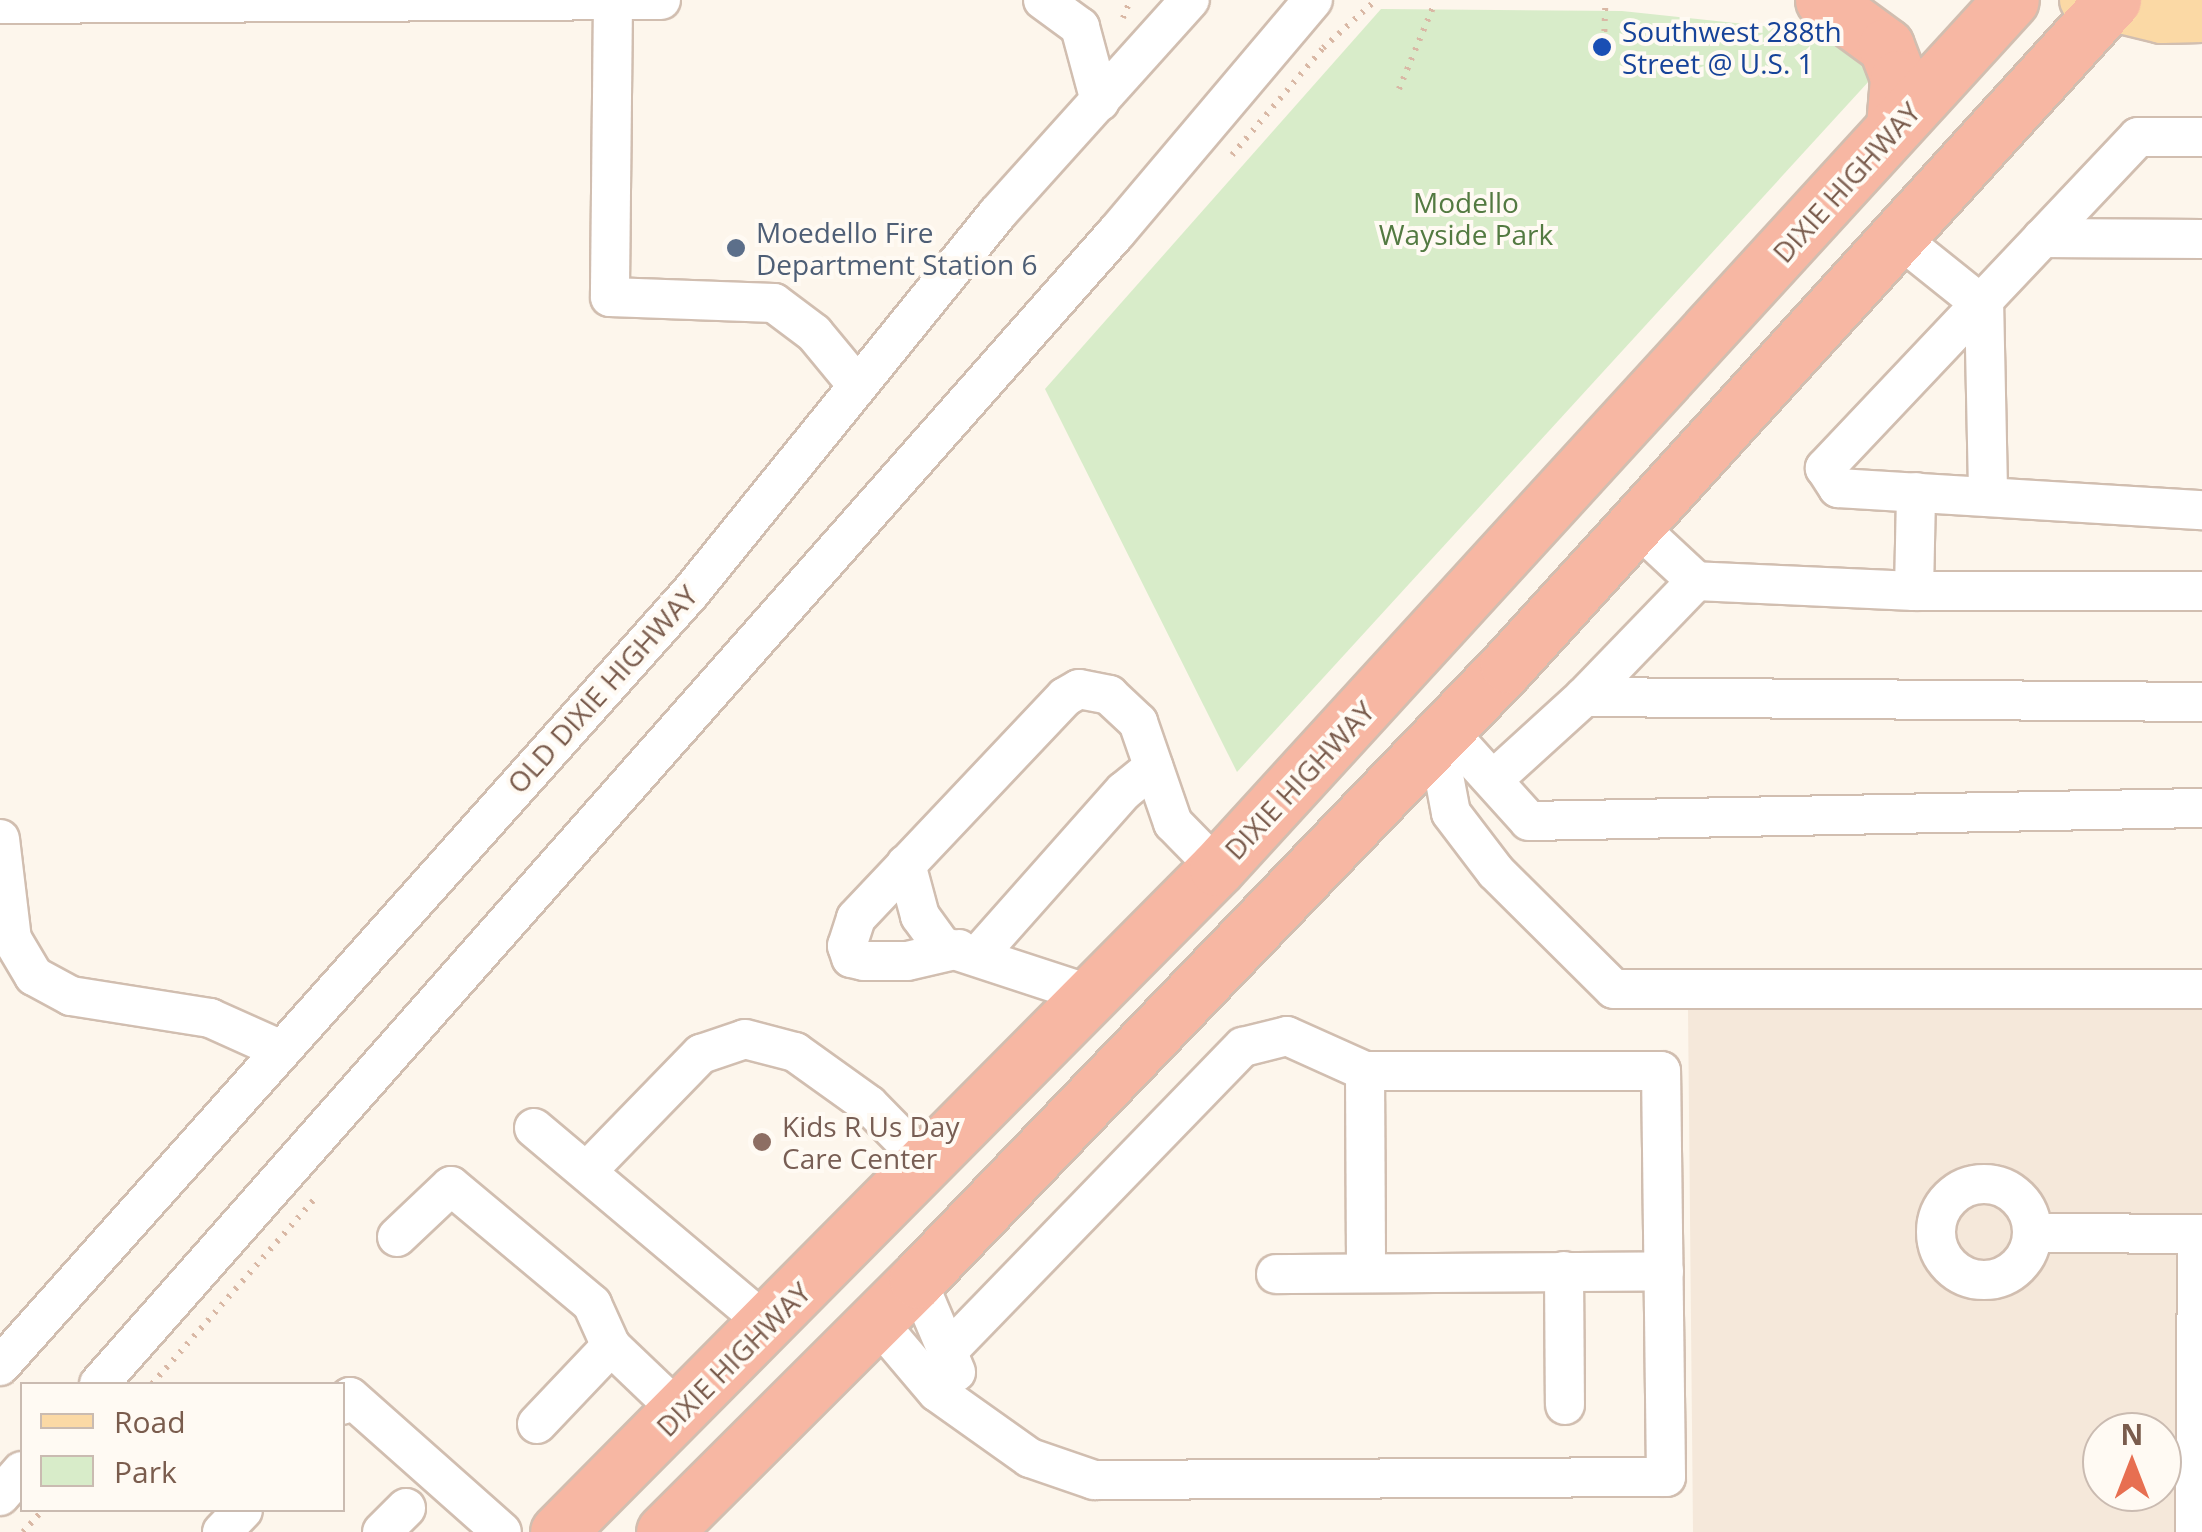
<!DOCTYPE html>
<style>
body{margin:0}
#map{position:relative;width:2202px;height:1532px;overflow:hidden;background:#fdf6ec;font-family:"Open Sans",sans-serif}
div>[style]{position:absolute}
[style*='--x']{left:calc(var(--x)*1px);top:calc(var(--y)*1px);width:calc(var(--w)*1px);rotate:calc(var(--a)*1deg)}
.residential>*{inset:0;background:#f5e8da}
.green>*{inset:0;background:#d8ecc9}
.path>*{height:6px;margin-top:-3px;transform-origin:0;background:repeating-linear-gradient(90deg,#d9b8a5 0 2.5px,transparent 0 10.5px)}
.roads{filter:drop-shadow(2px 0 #d1beb0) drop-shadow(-2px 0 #d1beb0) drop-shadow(0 2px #d1beb0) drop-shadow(0 -2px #d1beb0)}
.minor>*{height:38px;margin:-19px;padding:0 19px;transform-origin:19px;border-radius:19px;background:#fff}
.minor>.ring{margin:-19px;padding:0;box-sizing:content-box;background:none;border:38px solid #fff;border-radius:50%}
.major>*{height:48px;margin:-24px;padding:0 24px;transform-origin:24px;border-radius:24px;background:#fbd9a5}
.highway>*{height:55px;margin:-27.5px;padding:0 27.5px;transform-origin:27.5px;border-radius:27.5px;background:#f7b7a3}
.dots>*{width:28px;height:28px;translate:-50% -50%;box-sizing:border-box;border:5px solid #fffaf3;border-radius:50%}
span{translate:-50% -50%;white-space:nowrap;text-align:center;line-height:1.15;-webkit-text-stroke:8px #fffaf3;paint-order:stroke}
.transit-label{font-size:28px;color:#164399}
.left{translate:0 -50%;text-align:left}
.street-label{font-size:28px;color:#7a5c4d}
.park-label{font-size:28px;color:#537a41}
.service-label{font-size:28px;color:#4e5e75}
.education-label{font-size:28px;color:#785e54}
.legend{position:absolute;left:20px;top:1382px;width:325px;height:130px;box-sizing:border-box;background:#fffaf3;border:2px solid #cabbb1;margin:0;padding:12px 18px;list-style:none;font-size:30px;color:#7a5c4d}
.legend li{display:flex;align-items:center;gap:20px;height:50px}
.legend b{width:50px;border:2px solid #cabbb1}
.north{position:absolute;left:2082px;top:1412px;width:100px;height:100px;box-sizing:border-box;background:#fffaf3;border:2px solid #cabbb1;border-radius:50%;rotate:0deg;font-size:28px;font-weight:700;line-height:40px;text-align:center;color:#7a5c4d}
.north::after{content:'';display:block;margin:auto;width:35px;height:45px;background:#e76f51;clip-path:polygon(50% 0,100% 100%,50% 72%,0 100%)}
</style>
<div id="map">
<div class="residential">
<div style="clip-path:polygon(evenodd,2202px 1003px,2202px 1532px,1693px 1532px,1688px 1008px,2202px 1003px,2102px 1432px,2162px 1432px,2162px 1492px,2102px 1492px,2102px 1432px)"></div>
</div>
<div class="green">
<div style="clip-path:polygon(1381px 9px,1622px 11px,1819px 32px,1861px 53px,1870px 80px,1237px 772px,1045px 389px)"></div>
</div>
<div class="path">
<div style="--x:1123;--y:18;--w:18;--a:-68"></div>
<div style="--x:1604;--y:42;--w:36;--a:-88"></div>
<div style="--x:1399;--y:89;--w:91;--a:-67.4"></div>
<div style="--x:1232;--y:155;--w:140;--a:-49.6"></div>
<div style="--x:1323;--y:48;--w:72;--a:-42.2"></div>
<div style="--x:152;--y:1384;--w:249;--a:-48.7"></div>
<div style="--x:23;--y:1532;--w:30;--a:-48"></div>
</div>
<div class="roads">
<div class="minor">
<div style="--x:1043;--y:0;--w:46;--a:36.1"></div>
<div style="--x:1080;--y:27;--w:77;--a:74.9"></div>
<div style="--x:613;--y:1;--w:296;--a:90.6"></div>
<div style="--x:610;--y:297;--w:164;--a:2.1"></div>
<div style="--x:774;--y:303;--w:50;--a:36.9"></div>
<div style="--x:814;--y:333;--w:67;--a:50.4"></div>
<div style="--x:0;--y:4;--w:661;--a:-0.35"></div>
<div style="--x:2202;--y:137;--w:64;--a:180"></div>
<div style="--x:2138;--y:137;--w:456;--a:133.4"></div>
<div style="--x:1825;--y:468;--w:24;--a:57"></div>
<div style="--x:1838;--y:488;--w:365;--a:3.5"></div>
<div style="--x:2042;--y:238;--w:160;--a:0.4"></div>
<div style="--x:1900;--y:239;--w:102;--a:38.7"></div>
<div style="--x:1984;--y:299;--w:198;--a:88.8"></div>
<div style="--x:1637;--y:526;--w:81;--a:43"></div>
<div style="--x:1914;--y:591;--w:99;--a:-88.8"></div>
<div style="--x:2202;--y:591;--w:288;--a:180"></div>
<div style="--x:1914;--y:591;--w:218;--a:-177.4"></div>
<div style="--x:1696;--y:581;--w:161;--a:134"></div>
<div style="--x:1584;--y:697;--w:618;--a:0.46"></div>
<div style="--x:1445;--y:728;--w:125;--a:47.9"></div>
<div style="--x:1529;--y:821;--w:673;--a:-1.11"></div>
<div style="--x:1437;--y:739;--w:75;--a:79.3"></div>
<div style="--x:1451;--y:813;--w:74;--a:52.7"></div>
<div style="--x:1496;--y:872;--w:166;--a:44.8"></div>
<div style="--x:1614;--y:989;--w:588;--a:0"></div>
<div style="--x:1494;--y:779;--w:122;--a:-42.3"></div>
<div style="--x:0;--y:839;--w:101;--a:83.2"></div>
<div style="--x:12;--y:939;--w:43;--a:59.3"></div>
<div style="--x:34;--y:976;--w:42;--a:28.4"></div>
<div style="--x:71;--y:996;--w:141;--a:9"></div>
<div style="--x:210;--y:1018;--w:76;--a:24.2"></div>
<div style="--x:906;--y:864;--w:54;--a:74.9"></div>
<div style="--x:920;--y:916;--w:37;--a:54"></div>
<div style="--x:942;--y:946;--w:158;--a:18.1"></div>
<div style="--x:959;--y:949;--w:53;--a:167"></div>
<div style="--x:907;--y:961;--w:43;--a:180"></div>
<div style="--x:864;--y:961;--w:13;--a:-167"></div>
<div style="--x:851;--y:958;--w:13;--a:-108"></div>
<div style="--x:847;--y:946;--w:29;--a:-72"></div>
<div style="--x:856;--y:918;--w:304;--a:-46.6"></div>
<div style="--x:1065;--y:697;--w:16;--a:-30"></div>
<div style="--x:1079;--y:689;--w:31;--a:11"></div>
<div style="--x:1109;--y:695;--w:40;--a:43"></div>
<div style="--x:1138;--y:722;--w:107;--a:70.9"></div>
<div style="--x:1173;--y:823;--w:63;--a:45.6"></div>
<div style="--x:980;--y:953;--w:217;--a:-48.4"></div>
<div style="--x:1124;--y:791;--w:38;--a:-39"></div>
<div style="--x:534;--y:1128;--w:304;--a:40.1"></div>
<div style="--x:589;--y:1169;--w:161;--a:-45.8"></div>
<div style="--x:701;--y:1054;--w:46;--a:-18.8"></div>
<div style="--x:745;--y:1039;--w:52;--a:14.6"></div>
<div style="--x:795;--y:1052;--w:91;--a:35.6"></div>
<div style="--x:869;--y:1105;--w:83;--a:45.5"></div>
<div class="ring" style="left:1936px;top:1184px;width:58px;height:58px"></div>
<div style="--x:2032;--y:1233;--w:170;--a:0.3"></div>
<div style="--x:397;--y:1237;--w:74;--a:-43.4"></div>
<div style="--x:451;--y:1186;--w:184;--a:39.9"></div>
<div style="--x:592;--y:1304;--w:46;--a:65.7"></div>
<div style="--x:611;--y:1346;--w:95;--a:43.7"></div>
<div style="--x:1564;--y:1271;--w:134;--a:89.6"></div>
<div style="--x:1276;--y:1274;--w:388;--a:-0.4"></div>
<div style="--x:917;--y:1280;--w:100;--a:67"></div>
<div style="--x:875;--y:1319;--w:96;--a:49.7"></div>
<div style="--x:937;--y:1392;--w:114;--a:35.4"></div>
<div style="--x:1030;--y:1458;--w:68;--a:19"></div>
<div style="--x:1094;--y:1480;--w:572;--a:-0.3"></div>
<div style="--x:1666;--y:1477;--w:406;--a:-90.7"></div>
<div style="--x:1661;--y:1071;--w:296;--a:180"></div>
<div style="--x:1365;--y:1071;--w:202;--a:89.7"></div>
<div style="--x:947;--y:1352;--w:425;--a:-45.9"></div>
<div style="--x:1243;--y:1047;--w:45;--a:-14"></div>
<div style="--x:1287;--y:1036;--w:85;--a:24.2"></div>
<div style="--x:0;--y:1366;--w:1038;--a:-48.24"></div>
<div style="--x:691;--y:592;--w:486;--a:-51"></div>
<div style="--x:997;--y:214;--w:288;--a:-48"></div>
<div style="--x:99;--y:1384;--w:1536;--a:-48.54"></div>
<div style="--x:1116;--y:233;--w:305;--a:-49.8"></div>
<div style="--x:342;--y:1405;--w:11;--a:-45"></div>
<div style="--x:350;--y:1397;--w:203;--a:41.6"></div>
<div style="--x:537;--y:1424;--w:108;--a:-46.5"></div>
<div style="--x:0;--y:1496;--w:33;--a:-49"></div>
<div style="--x:222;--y:1532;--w:30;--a:-46"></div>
<div style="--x:382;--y:1532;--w:34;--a:-45"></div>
<div style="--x:2195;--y:1532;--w:298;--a:-89.6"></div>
</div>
<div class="major">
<div style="--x:2084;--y:0;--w:80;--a:13.7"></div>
<div style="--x:2162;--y:19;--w:40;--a:-1.4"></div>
</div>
<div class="highway">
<div style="--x:1823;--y:0;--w:78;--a:36.1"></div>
<div style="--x:1886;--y:46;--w:34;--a:69"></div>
<div style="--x:1898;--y:78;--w:49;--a:94.7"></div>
<div style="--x:558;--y:1532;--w:936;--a:-45.22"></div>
<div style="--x:1217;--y:868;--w:1176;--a:-47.55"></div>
<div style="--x:664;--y:1532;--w:357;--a:-44.9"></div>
<div style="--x:917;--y:1280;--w:853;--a:-46.14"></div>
<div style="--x:1508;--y:665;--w:899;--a:-47.7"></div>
</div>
</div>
<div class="dots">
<div style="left:1602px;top:47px;background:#1a4fb4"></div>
<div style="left:736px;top:248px;background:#5c6f8a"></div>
<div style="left:762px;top:1142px;background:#8d6e63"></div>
</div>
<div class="transit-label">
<span class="left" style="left:1622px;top:47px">Southwest 288th<br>Street @ U.S. 1</span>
</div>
<div class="street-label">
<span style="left:1846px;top:182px;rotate:-48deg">DIXIE HIGHWAY</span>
<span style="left:602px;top:689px;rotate:-48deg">OLD DIXIE HIGHWAY</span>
<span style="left:1299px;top:780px;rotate:-47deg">DIXIE HIGHWAY</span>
<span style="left:733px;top:1359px;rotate:-45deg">DIXIE HIGHWAY</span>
</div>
<div class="park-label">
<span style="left:1466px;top:218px">Modello<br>Wayside Park</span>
</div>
<div class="service-label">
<span class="left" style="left:756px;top:248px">Moedello Fire<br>Department Station 6</span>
</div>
<div class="education-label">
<span class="left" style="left:782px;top:1142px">Kids R Us Day<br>Care Center</span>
</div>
<ul class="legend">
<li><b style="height:12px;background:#fbd9a5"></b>Road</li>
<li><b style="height:28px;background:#d8ecc9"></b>Park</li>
</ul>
<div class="north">N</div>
</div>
